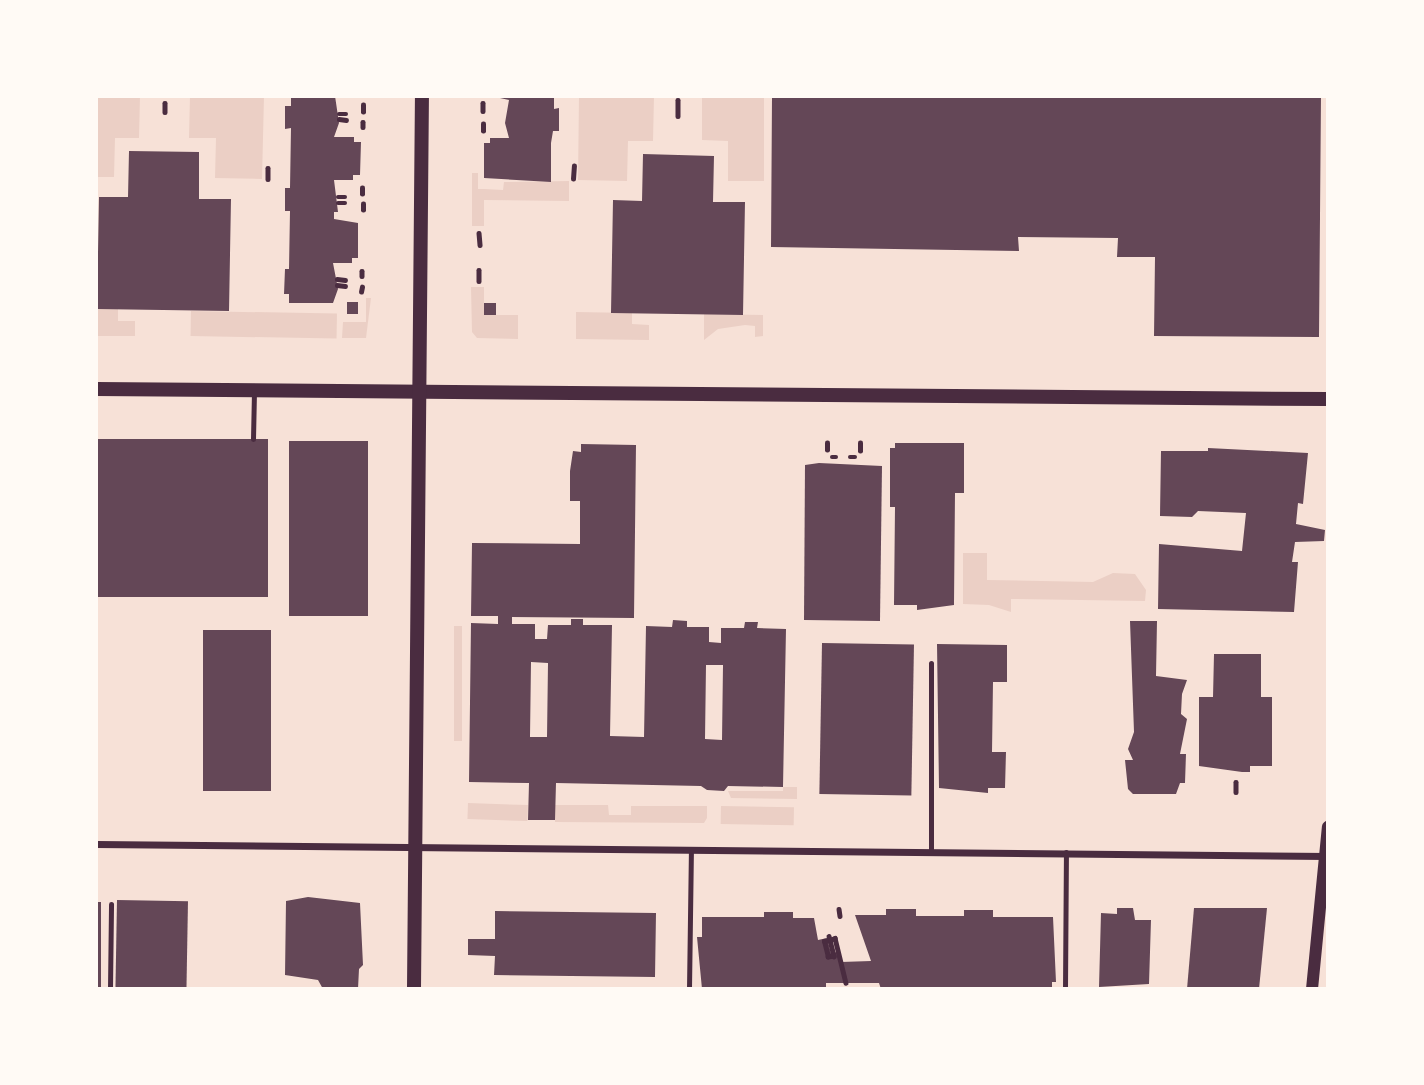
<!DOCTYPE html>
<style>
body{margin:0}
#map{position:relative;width:1424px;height:1085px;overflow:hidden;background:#f7e1d7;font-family:Raleway,sans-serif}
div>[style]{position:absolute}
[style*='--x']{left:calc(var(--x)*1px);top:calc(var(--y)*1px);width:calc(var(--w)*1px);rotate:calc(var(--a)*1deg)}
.green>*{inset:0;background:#ebcfc5;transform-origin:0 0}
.building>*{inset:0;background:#644757;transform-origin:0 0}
.path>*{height:4.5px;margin:-2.25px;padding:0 2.25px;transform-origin:2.25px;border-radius:2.25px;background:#4a2c40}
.service>*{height:5px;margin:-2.5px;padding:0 2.5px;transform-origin:2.5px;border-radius:2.5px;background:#4a2c40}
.minor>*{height:7px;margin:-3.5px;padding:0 3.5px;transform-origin:3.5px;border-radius:3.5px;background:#4a2c40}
.tertiary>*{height:12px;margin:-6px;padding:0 6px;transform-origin:6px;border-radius:6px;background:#4a2c40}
.secondary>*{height:14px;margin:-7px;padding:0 7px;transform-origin:7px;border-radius:7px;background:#4a2c40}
span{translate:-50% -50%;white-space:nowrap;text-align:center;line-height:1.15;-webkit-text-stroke:6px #fffaf5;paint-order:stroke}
.frame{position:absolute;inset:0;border:98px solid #fffaf5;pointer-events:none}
</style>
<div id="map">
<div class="green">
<div style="clip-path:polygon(96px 96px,140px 96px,139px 138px,115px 138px,114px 177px,96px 177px)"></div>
<div style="clip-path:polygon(190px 96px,264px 96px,262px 179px,215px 178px,216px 138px,189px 138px)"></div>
<div style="clip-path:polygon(579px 96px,654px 96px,653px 141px,628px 141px,627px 181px,578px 180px)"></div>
<div style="clip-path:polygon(702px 96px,764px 96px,764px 181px,728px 181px,728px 141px,702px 140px)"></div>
<div style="clip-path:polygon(472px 173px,478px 173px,478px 189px,484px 189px,503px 190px,504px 182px,569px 181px,569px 201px,484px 200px,484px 226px,472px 226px)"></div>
<div style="clip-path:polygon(471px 287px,484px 287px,484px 315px,518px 315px,518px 339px,477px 338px,472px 332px)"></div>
<div style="clip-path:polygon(366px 298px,371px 298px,366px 338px,342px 338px,343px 322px,366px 322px)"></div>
<div style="clip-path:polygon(96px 309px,118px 309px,118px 321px,135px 321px,135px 336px,96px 336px)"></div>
<div style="left:191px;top:311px;width:146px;height:25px;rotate:1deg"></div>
<div style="clip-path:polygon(576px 312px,632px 313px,632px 324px,649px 325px,649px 340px,576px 339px)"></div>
<div style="clip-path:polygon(704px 314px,763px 315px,763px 336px,755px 337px,755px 326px,745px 325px,718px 329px,704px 340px)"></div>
<div style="clip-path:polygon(963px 553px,987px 553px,987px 580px,1093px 582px,1113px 573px,1135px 574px,1146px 590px,1145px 601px,1011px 599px,1011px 612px,989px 605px,963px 604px)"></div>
<div style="left:454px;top:626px;width:8px;height:115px"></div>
<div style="clip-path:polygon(783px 787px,797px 787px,797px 799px,731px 798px,728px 791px,783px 791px)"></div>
<div style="left:468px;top:803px;width:60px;height:16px;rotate:2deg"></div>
<div style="clip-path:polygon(555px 805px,608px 805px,609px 815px,631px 815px,631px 806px,707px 806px,707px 818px,704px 823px,555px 822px)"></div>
<div style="left:721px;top:806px;width:73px;height:18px;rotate:1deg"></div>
</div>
<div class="building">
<div style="clip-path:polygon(291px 96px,335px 96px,339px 123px,334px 137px,354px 137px,354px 142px,361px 142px,360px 175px,353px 175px,353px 180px,334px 180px,338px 212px,334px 212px,334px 219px,358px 223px,358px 258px,352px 258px,352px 263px,333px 263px,338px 289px,333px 303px,289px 303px,289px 294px,284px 294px,285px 269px,289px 269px,290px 211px,285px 211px,285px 188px,290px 188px,291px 128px,285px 129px,285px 106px,291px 106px)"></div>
<div style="clip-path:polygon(491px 96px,554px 96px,554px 109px,559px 108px,559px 131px,553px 131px,551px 143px,551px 182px,484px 178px,484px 143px,490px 143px,490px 138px,509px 138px,505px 123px,509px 100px)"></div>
<div style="clip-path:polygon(772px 96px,1321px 96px,1319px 337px,1154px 336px,1155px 257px,1117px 257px,1118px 238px,1018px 237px,1019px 251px,771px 247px)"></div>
<div style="clip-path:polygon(129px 151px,199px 152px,199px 199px,231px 199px,229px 311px,97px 309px,99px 197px,128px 197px)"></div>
<div style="clip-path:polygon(643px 154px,714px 156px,713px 202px,745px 202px,743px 315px,611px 313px,613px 200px,642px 201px)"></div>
<div style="left:347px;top:302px;width:11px;height:12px"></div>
<div style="left:484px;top:303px;width:12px;height:12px"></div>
<div style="left:96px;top:439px;width:172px;height:158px"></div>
<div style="left:289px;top:441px;width:79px;height:175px"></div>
<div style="clip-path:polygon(895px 443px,964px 443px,964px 493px,955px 493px,954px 605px,917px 610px,917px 605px,894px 605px,895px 507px,890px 507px,890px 448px,895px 448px)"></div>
<div style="clip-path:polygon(evenodd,581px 444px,636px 445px,634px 618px,512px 617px,512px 624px,535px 624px,535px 639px,547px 639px,548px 625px,571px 625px,571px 619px,583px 619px,583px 625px,612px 625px,610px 736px,644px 737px,646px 626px,672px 627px,673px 620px,687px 621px,687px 627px,709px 627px,709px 642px,721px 643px,721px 628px,744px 628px,745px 622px,758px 622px,757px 628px,786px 629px,783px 787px,728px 786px,724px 791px,707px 790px,701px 786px,556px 783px,555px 820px,528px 820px,529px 783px,469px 782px,471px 623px,498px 624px,498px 616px,471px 616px,472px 543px,580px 544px,580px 501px,570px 501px,570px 471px,573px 451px,581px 452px,581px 444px,531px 662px,548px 663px,547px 737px,530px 737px,531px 662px,581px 444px,706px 665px,723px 665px,722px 740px,705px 739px,706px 665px)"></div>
<div style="clip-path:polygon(1208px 448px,1308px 453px,1303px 504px,1298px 503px,1296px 524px,1325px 530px,1324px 541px,1295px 542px,1292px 562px,1298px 562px,1294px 612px,1158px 609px,1159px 544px,1242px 551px,1246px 513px,1198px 511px,1192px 517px,1160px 516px,1161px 451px,1208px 451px)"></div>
<div style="clip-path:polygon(819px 463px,882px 466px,880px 621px,804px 620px,805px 465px)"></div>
<div style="clip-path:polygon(1130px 621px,1157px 621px,1156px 676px,1187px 680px,1182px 694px,1181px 714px,1187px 719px,1180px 754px,1186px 754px,1185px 783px,1180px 783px,1176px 794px,1133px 794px,1128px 789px,1125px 760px,1133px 760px,1128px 749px,1134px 732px)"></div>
<div style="left:203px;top:630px;width:68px;height:161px"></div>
<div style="left:822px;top:643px;width:92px;height:151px;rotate:1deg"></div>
<div style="clip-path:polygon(937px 644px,1007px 645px,1007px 682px,993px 682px,992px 752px,1006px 752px,1005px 788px,988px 788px,988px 793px,939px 788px)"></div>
<div style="clip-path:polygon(1214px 654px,1261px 654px,1261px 697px,1272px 697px,1272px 766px,1250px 766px,1250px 772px,1242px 772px,1199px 766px,1199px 697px,1213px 697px)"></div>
<div style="clip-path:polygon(308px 897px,360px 903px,363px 965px,359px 969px,358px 989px,323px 989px,318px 980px,285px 975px,286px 901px)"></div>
<div style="left:117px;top:900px;width:71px;height:89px;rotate:1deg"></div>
<div style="left:96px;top:902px;width:5px;height:87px"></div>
<div style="clip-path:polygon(1117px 908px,1133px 908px,1135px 920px,1151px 920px,1149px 984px,1099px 987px,1101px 913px,1117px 914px)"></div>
<div style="clip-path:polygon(1194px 908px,1267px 908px,1259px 989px,1187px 989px)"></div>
<div style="clip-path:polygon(886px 909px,916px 909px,916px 916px,964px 916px,964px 910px,993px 910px,993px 917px,1053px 917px,1056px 982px,1052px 982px,1052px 989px,881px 989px,879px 983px,826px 983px,826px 989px,702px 989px,697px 937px,702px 937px,702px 917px,764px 917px,764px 912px,793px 912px,793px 918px,814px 918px,818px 940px,827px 938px,831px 953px,838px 952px,841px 962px,871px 961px,855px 915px,886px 915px)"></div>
<div style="clip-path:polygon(495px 911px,656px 913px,655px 977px,494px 975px,495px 956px,468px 955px,468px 939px,495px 939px)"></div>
</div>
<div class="path">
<div style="--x:678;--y:100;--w:16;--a:90"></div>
<div style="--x:165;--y:103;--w:9;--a:90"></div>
<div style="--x:483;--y:103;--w:8;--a:90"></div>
<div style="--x:363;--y:112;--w:7;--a:-90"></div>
<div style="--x:339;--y:114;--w:7;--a:0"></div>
<div style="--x:339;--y:119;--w:7;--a:8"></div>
<div style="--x:363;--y:122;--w:5;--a:90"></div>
<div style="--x:483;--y:131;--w:7;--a:-90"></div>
<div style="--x:268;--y:168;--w:11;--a:90"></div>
<div style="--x:573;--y:179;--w:13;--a:-86"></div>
<div style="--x:362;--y:194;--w:6;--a:-90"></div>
<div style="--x:338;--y:197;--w:7;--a:0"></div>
<div style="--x:338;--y:203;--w:7;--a:0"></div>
<div style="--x:363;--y:210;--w:6;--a:-90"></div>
<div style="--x:479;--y:233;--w:12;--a:85"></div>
<div style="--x:479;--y:270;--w:11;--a:90"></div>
<div style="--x:362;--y:271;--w:5;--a:90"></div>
<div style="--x:337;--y:279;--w:8;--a:7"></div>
<div style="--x:337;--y:285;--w:8;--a:7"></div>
<div style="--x:361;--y:292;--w:5;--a:-79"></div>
<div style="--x:827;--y:450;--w:7;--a:-90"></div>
<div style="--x:860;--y:451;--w:8;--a:-90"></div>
<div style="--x:832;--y:457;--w:4;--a:0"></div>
<div style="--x:850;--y:457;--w:5;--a:0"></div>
<div style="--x:1236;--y:782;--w:10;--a:90"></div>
<div style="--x:839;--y:909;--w:7;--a:82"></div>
<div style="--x:829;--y:936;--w:21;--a:76"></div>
<div style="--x:834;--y:956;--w:6;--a:171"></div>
<div style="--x:828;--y:957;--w:16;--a:-104"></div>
<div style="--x:824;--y:941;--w:6;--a:-9"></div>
<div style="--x:830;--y:940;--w:5;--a:-22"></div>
<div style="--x:835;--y:938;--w:46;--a:76.3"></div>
</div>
<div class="service">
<div style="--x:253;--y:439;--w:49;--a:-88.8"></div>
<div style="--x:931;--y:663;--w:188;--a:90"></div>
<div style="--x:110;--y:989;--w:85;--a:-89.3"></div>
<div style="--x:689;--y:989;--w:140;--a:-89.2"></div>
<div style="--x:1065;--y:989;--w:137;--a:-89.6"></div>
</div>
<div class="minor">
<div style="--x:96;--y:844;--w:1231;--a:0.56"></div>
</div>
<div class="tertiary">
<div style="--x:1312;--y:989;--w:163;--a:-84.4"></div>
</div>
<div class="secondary">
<div style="--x:96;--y:389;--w:1232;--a:0.47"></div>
<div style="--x:414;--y:989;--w:893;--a:-89.49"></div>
</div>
<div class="frame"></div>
</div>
